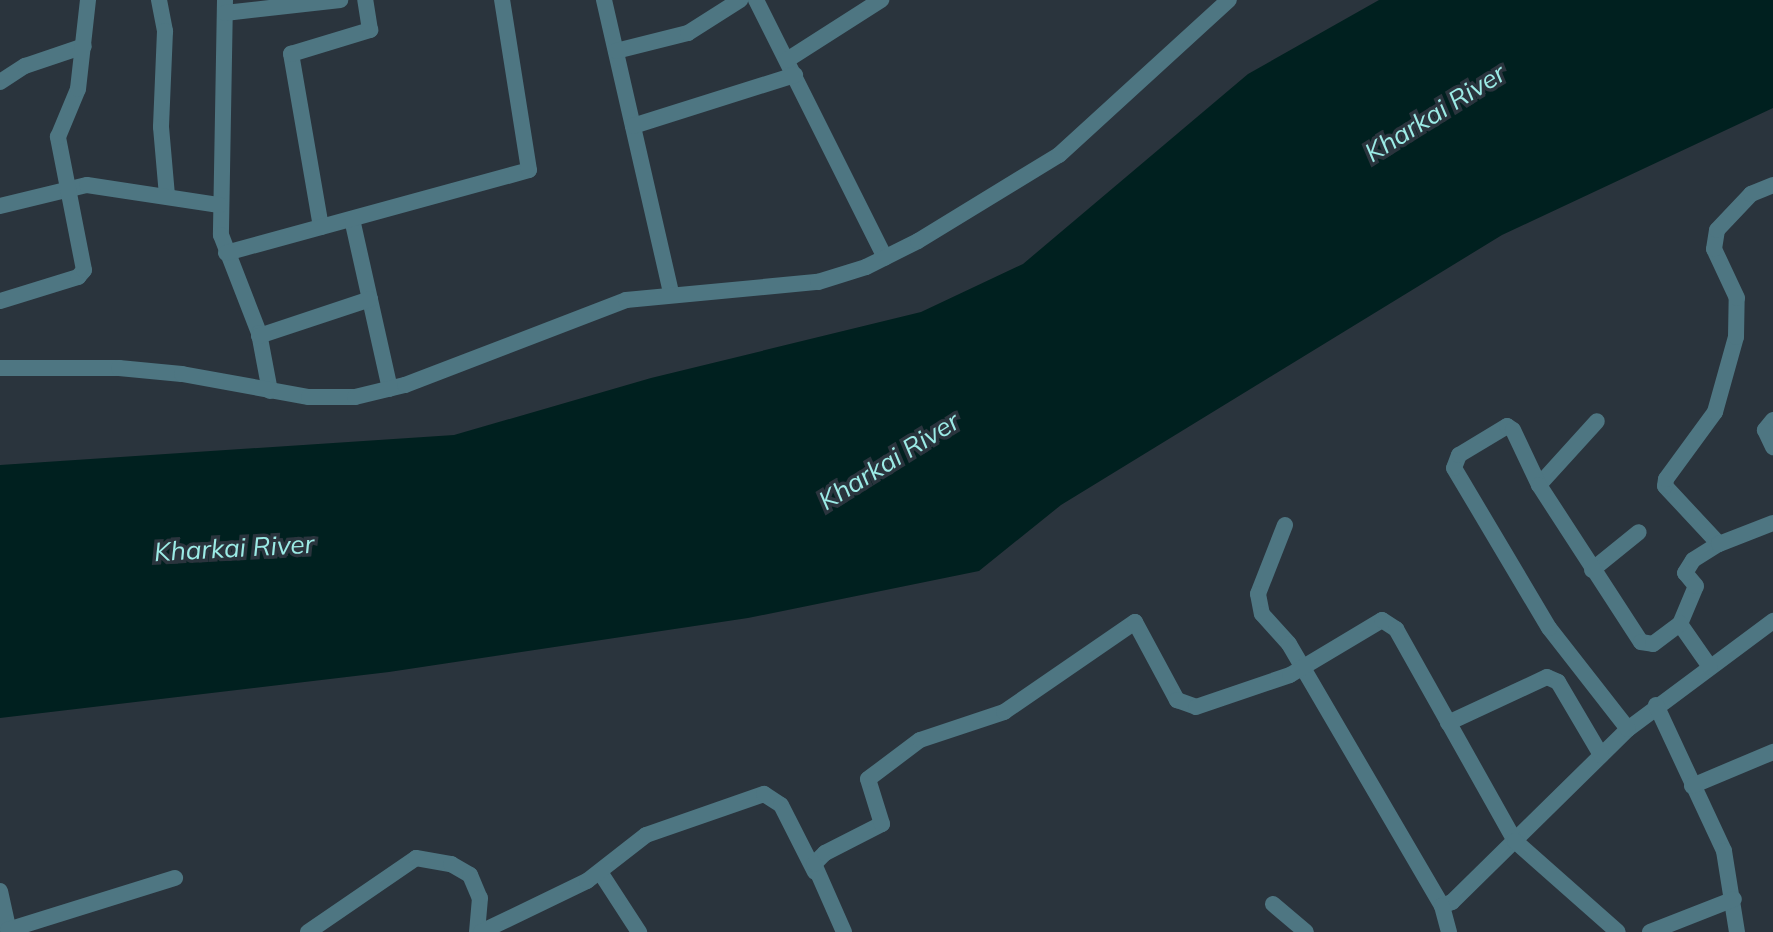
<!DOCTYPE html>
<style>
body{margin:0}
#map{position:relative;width:1773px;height:932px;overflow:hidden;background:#2a343d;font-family:Mulish,sans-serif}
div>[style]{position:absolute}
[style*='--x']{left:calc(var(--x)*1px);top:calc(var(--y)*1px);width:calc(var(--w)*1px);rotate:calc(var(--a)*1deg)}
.water>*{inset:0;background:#00201f}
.minor>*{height:16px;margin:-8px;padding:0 8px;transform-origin:8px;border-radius:8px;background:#4e7682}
span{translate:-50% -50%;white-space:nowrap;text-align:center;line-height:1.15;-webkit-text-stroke:7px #2a343d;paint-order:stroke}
.water-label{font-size:26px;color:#9cebe6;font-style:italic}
</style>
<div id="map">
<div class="water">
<div style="clip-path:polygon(1379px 0,1773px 0,1773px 108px,1502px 235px,1061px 505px,979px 571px,748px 618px,389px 672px,0 718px,0 465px,454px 435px,651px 378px,921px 312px,1023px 264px,1248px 74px)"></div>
</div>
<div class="minor">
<div style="--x:159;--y:0;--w:32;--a:79"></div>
<div style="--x:165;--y:31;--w:96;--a:92.4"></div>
<div style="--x:161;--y:127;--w:68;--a:85"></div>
<div style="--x:225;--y:0;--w:235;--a:91"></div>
<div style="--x:221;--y:235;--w:105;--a:68.8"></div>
<div style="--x:259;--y:333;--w:59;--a:79.3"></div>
<div style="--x:604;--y:0;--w:301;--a:77.1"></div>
<div style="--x:756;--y:0;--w:288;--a:63.4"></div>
<div style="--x:225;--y:13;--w:116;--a:-6.4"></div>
<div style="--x:616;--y:51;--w:74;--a:-14"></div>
<div style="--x:688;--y:33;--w:62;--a:-32.4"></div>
<div style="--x:787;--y:60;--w:112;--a:-32.6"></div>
<div style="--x:0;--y:82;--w:30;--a:-33"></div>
<div style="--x:25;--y:66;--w:62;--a:-18.7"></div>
<div style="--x:633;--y:126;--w:170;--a:-17.5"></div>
<div style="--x:0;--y:206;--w:89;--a:-13.6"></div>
<div style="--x:87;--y:185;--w:134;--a:8.6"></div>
<div style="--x:352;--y:219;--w:174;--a:77.4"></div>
<div style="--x:321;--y:227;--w:176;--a:-99.8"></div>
<div style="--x:291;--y:54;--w:83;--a:-16.9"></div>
<div style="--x:370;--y:30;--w:30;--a:-99"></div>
<div style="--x:226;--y:253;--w:314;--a:-15.3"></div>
<div style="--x:529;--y:170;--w:172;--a:-99"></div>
<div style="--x:0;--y:301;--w:82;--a:-17.1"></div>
<div style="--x:78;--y:277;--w:9;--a:-49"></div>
<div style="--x:84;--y:270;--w:136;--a:-101.1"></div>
<div style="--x:58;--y:137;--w:52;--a:-67.4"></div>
<div style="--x:78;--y:89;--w:90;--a:-83.6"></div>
<div style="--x:259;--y:336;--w:117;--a:-18.4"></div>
<div style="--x:0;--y:368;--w:119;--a:0"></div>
<div style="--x:119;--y:368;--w:63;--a:5.4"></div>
<div style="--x:182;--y:374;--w:129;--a:10.3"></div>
<div style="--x:309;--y:397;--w:46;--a:0"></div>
<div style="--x:355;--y:397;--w:51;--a:-13.5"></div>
<div style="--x:405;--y:385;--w:237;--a:-21"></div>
<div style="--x:626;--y:300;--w:193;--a:-5.4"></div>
<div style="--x:818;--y:282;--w:50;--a:-17.4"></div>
<div style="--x:866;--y:267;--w:58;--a:-26.6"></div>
<div style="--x:918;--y:241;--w:165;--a:-31.4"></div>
<div style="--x:1059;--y:155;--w:230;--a:-42.4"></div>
<div style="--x:1773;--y:420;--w:13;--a:129"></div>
<div style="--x:1765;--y:430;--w:19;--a:65"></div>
<div style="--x:1539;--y:485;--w:86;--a:-47.8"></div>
<div style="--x:1285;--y:525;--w:74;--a:111.4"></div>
<div style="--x:1258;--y:594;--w:20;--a:79"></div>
<div style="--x:1262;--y:614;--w:40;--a:48"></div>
<div style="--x:1289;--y:644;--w:303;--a:59.7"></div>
<div style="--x:1442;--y:906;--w:11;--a:-22"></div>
<div style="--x:1452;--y:902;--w:247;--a:-44.5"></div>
<div style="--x:1628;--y:729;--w:181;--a:-36.7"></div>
<div style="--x:1719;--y:544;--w:79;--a:-133"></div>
<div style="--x:1665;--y:486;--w:7;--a:-82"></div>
<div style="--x:1666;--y:479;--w:83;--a:-53.8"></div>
<div style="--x:1715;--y:412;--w:78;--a:-74.4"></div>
<div style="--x:1736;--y:337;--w:39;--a:-89"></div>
<div style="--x:1737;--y:298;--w:54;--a:-115.1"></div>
<div style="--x:1714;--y:249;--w:19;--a:-81"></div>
<div style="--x:1717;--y:230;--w:50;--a:-46.6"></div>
<div style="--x:1751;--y:194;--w:24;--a:-22"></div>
<div style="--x:1592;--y:570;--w:60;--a:-39"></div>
<div style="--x:1710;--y:667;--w:52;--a:-124.9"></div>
<div style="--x:1680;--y:624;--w:41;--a:-67.2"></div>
<div style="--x:1696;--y:586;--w:17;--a:-130"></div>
<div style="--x:1685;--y:573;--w:15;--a:-58"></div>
<div style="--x:1693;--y:560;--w:31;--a:-32"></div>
<div style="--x:1719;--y:544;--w:58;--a:-21.3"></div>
<div style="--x:1656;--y:705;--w:161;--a:65"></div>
<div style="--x:1724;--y:851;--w:82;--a:80.9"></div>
<div style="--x:1448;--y:723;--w:109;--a:-24.9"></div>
<div style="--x:1547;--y:677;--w:12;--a:24"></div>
<div style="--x:1558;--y:682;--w:85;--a:59.5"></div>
<div style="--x:1628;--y:729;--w:128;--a:-128"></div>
<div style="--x:1549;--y:628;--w:186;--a:-120.7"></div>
<div style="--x:1454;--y:468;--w:14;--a:-69"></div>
<div style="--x:1459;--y:455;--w:56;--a:-31.1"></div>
<div style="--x:1507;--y:426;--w:7;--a:34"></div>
<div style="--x:1513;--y:430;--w:61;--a:64.7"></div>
<div style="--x:1539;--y:485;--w:187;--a:57"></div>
<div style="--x:1641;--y:642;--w:12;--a:9"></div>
<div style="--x:1653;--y:644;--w:34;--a:-37"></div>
<div style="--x:1692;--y:786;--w:88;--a:-22.8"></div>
<div style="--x:600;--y:872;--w:72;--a:57"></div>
<div style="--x:0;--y:891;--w:42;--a:77.6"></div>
<div style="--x:1273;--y:904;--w:43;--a:40.3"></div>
<div style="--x:1442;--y:906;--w:27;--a:75"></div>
<div style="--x:8;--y:930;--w:175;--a:-17.3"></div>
<div style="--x:308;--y:932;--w:131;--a:-34.4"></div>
<div style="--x:416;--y:858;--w:36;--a:10"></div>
<div style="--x:451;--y:864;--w:22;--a:30"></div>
<div style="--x:470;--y:875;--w:25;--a:67"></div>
<div style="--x:480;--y:898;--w:34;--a:95"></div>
<div style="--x:481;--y:932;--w:118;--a:-25.7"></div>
<div style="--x:587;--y:881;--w:75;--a:-37.9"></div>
<div style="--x:646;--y:835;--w:125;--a:-19.2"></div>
<div style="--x:764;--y:794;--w:20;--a:33"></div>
<div style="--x:781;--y:805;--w:75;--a:63.1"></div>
<div style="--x:844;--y:932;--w:74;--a:-113.8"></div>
<div style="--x:814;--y:864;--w:16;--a:-45"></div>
<div style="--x:825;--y:853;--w:64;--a:-27"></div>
<div style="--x:882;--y:824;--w:47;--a:-107.3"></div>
<div style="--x:868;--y:779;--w:65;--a:-36.9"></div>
<div style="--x:920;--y:740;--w:89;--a:-18.4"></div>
<div style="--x:1004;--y:712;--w:159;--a:-34.5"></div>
<div style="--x:1135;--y:622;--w:89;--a:61.7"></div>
<div style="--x:1177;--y:700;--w:20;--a:20"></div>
<div style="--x:1196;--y:707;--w:99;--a:-18.8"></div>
<div style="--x:1290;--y:675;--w:107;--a:-30.9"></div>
<div style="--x:1382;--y:620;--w:17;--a:33"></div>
<div style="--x:1396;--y:629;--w:243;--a:60.7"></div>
<div style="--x:1515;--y:841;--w:137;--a:41.5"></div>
<div style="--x:1650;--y:932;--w:90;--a:-21.4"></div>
</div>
<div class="water-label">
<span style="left:1435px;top:113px;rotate:-32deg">Kharkai River</span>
<span style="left:889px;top:461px;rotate:-32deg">Kharkai River</span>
<span style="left:234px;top:548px;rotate:-3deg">Kharkai River</span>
</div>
</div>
